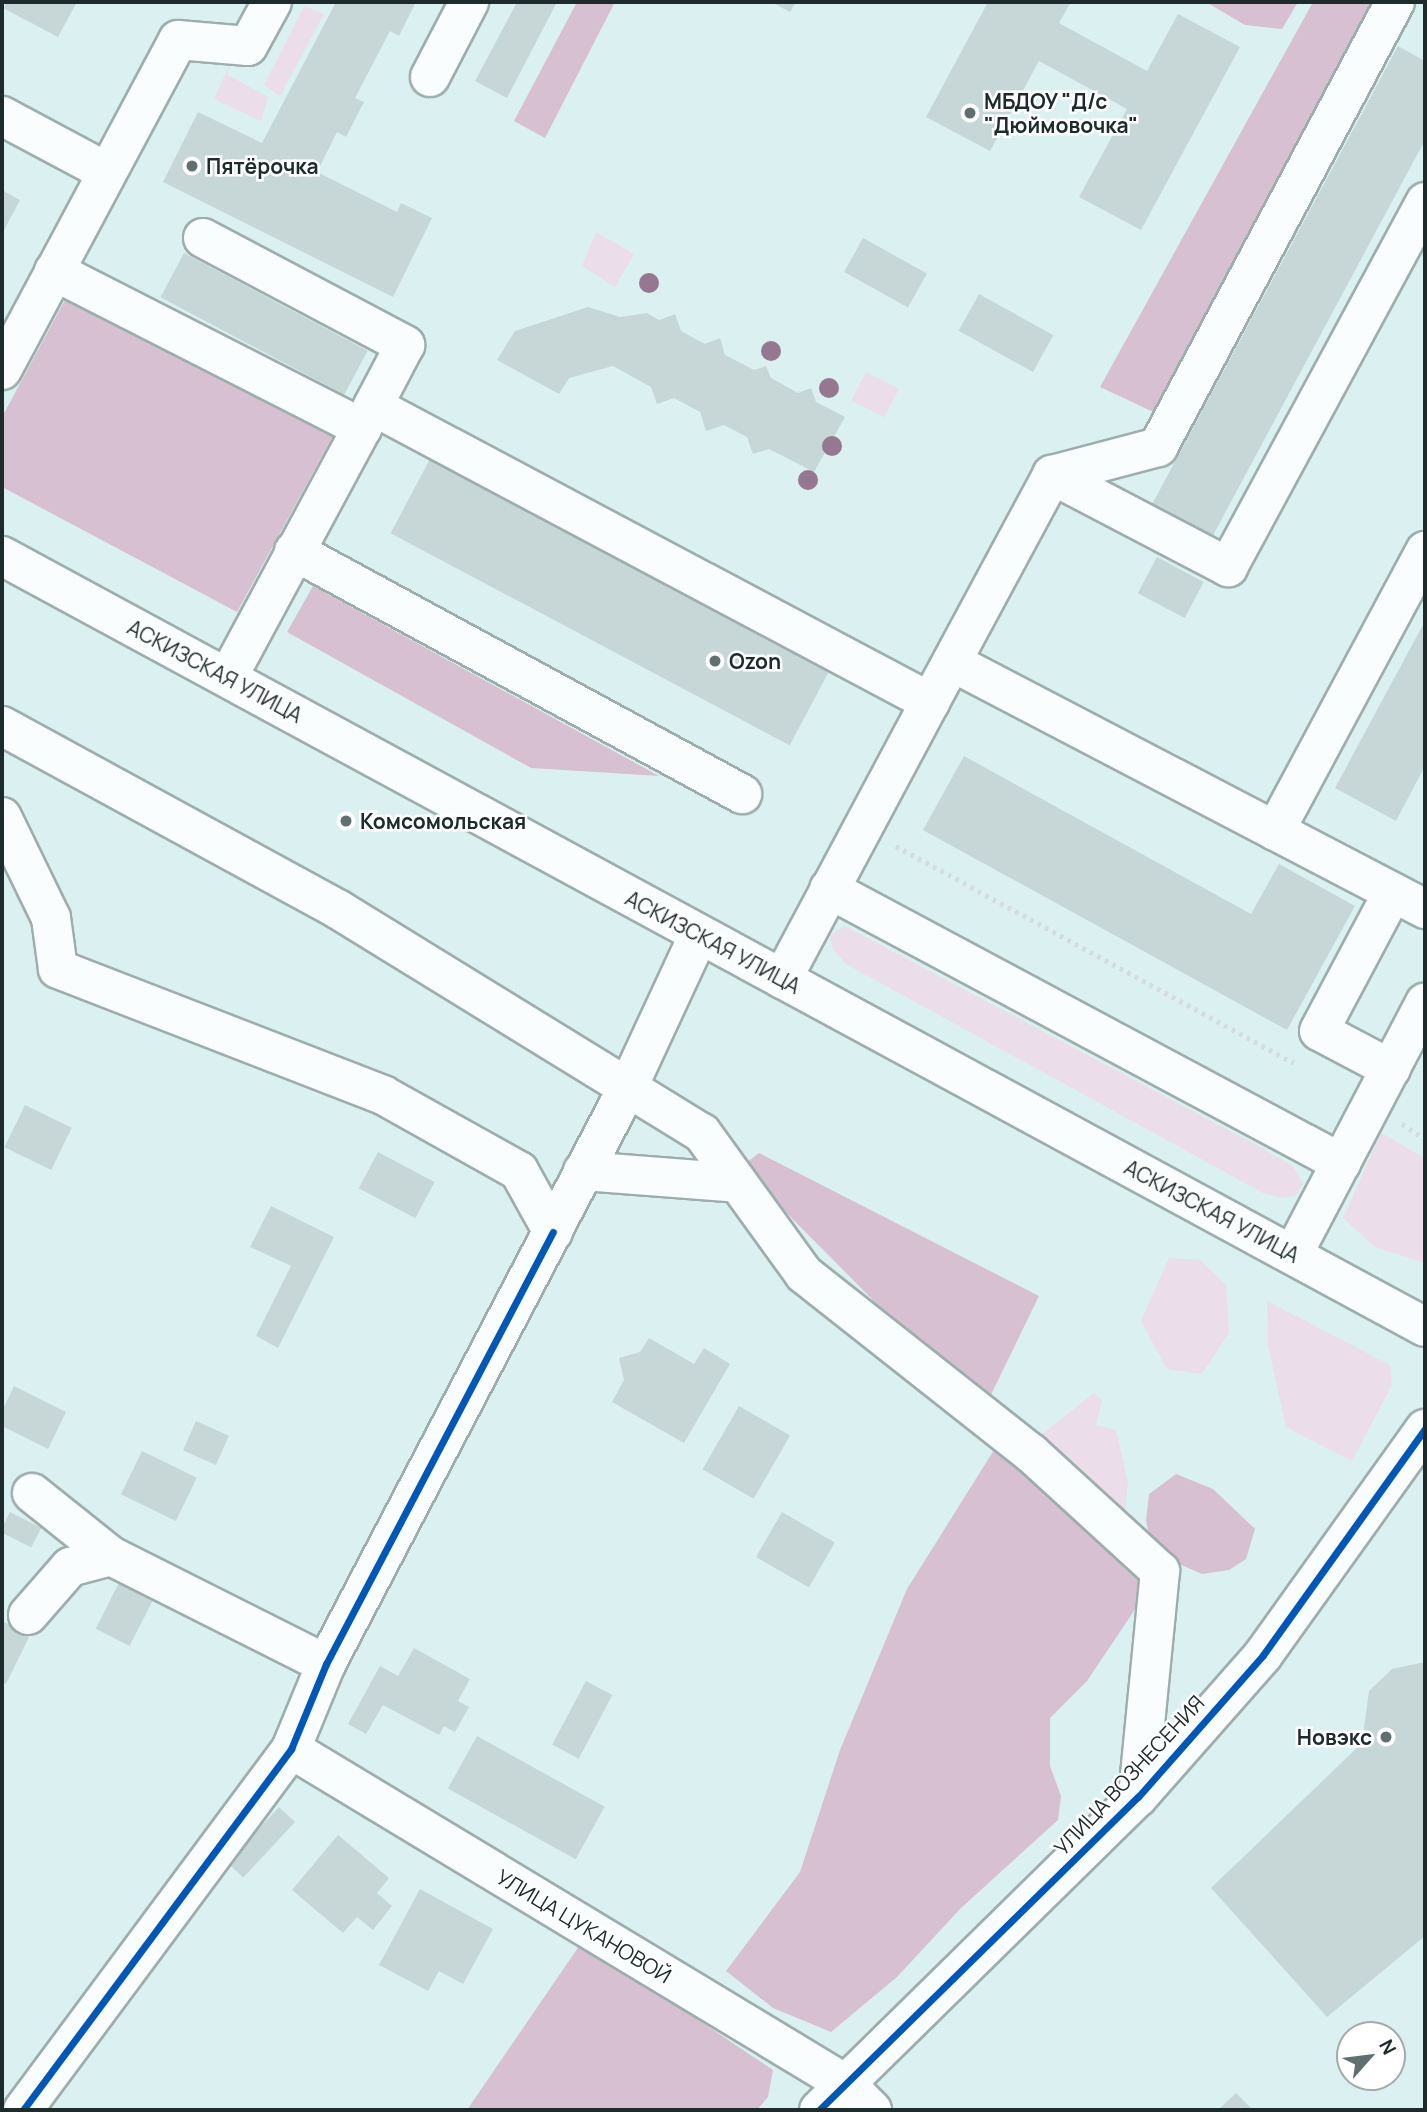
<!DOCTYPE html>
<meta charset="utf-8">
<style>
body{margin:0}
#map{position:relative;width:1427px;height:2112px;overflow:hidden;background:#dbf0f0;font-family:Manrope,sans-serif}
div>[style]{position:absolute}
[style*='--x']{left:calc(var(--x)*1px);top:calc(var(--y)*1px);width:calc(var(--w)*1px);rotate:calc(var(--a)*1deg)}
.green>*{inset:0;background:#ecddea;transform-origin:0 0}
.forest>*{inset:0;background:#d8c0d3}
.building>*{inset:0;background:#c7d7d7;transform-origin:0 0}
.path>*{height:4.5px;margin-top:-2.25px;transform-origin:0;background:repeating-linear-gradient(90deg,#d5dcdc 0 3.5px,transparent 0 8.5px)}
.roads{filter:drop-shadow(2px 0 #9dadad) drop-shadow(-2px 0 #9dadad) drop-shadow(0 2px #9dadad) drop-shadow(0 -2px #9dadad)}
.minor>*{height:38px;margin:-19px;padding:0 19px;transform-origin:19px;border-radius:19px;background:#fafdfd}
.major>*{height:38px;margin:-19px;padding:0 19px;transform-origin:19px;border-radius:19px;background:#fafdfd}
.cycleway>*{height:7px;margin:-3.5px;padding:0 3.5px;transform-origin:3.5px;border-radius:3.5px;background:#0057b8}
.trees>*{width:20px;height:20px;margin:-10px;border-radius:50%;background:#957792}
.dots>*{width:19px;height:19px;translate:-50% -50%;box-sizing:border-box;border:4px solid #fff;border-radius:50%}
span{translate:-50% -50%;white-space:nowrap;text-align:center;line-height:1.15;-webkit-text-stroke:5px #fff;paint-order:stroke}
.poi-label{font-size:21px;color:#1d2b2c;font-weight:700}
.left{translate:0 -50%;text-align:left}
.right{translate:-100% -50%;text-align:right}
.street-label{font-size:21px;color:#1d2b2c}
.frame{position:absolute;inset:0;border:4px solid #1d2b2c;pointer-events:none}
.north{position:absolute;left:1336px;top:2021px;width:70px;height:70px;box-sizing:border-box;background:#fff;border:2px solid #a5aaab;border-radius:50%;rotate:62deg;font-size:19px;font-weight:700;line-height:28px;text-align:center;color:#1d2b2c}
.north::after{content:'';display:block;margin:auto;width:24px;height:32px;background:#607071;clip-path:polygon(50% 0,100% 100%,50% 72%,0 100%)}
</style>
<div id="map">
<div class="green">
<div style="clip-path:polygon(304px 6px,324px 14px,280px 96px,264px 85px)"></div>
<div style="clip-path:polygon(230px 64px,228px 75px,268px 97px,261px 121px,214px 99px)"></div>
<div style="clip-path:polygon(596px 232px,634px 254px,615px 287px,582px 266px)"></div>
<div style="left:866px;top:372px;width:37px;height:32px;rotate:27deg"></div>
<div style="clip-path:polygon(845px 926px,1262px 1148px,1293px 1166px,1303px 1184px,1295px 1196px,1281px 1198px,1263px 1193px,846px 964px,833px 949px,830px 935px)"></div>
<div style="clip-path:polygon(1381px 1133px,1425px 1158px,1425px 1263px,1375px 1247px,1343px 1218px)"></div>
<div style="clip-path:polygon(1169px 1258px,1200px 1260px,1226px 1285px,1229px 1333px,1202px 1374px,1167px 1369px,1141px 1321px)"></div>
<div style="clip-path:polygon(1267px 1301px,1390px 1365px,1392px 1385px,1352px 1461px,1286px 1427px,1268px 1345px)"></div>
<div style="clip-path:polygon(1094px 1393px,1102px 1400px,1096px 1425px,1116px 1430px,1128px 1482px,1124px 1527px,1031px 1443px)"></div>
</div>
<div class="forest">
<div style="clip-path:polygon(577px 2px,615px 2px,545px 138px,514px 121px)"></div>
<div style="clip-path:polygon(1206px 2px,1298px 2px,1282px 29px,1245px 25px)"></div>
<div style="clip-path:polygon(1313px 2px,1384px 2px,1175px 422px,1100px 387px)"></div>
<div style="clip-path:polygon(66px 298px,333px 436px,237px 612px,2px 487px,2px 417px)"></div>
<div style="clip-path:polygon(313px 586px,659px 776px,531px 768px,287px 632px)"></div>
<div style="clip-path:polygon(759px 1153px,1039px 1296px,983px 1411px,741px 1167px)"></div>
<div style="clip-path:polygon(994px 1450px,1143px 1575px,1144px 1596px,1087px 1681px,1050px 1718px,1050px 1766px,1061px 1796px,1058px 1820px,961px 1908px,897px 1977px,831px 2032px,773px 2008px,726px 1971px,800px 1872px,840px 1750px,907px 1589px)"></div>
<div style="clip-path:polygon(1176px 1474px,1213px 1489px,1255px 1529px,1246px 1559px,1229px 1570px,1202px 1574px,1175px 1562px,1151px 1544px,1146px 1521px,1149px 1494px)"></div>
<div style="clip-path:polygon(588px 1933px,653px 1979px,700px 2021px,773px 2070px,768px 2097px,757px 2110px,467px 2110px)"></div>
</div>
<div class="building">
<div style="clip-path:polygon(7px 2px,77px 2px,58px 37px,3px 8px)"></div>
<div style="clip-path:polygon(336px 2px,416px 2px,399px 36px,390px 31px,355px 98px,364px 102px,346px 137px,337px 132px,317px 172px,397px 212px,401px 203px,432px 218px,393px 297px,163px 182px,198px 112px,262px 143px)"></div>
<div style="clip-path:polygon(517px 2px,557px 2px,507px 98px,475px 81px)"></div>
<div style="clip-path:polygon(771px 2px,796px 2px,790px 12px)"></div>
<div style="clip-path:polygon(988px 2px,1071px 2px,1059px 23px,1147px 71px,1178px 14px,1240px 47px,1141px 230px,1079px 197px,1127px 109px,1039px 61px,990px 151px,926px 117px)"></div>
<div style="clip-path:polygon(1398px 46px,1425px 61px,1425px 140px,1210px 541px,1150px 508px)"></div>
<div style="clip-path:polygon(2px 190px,20px 200px,2px 234px)"></div>
<div style="left:863px;top:238px;width:73px;height:39px;rotate:29deg"></div>
<div style="left:184px;top:253px;width:208px;height:50px;rotate:28deg"></div>
<div style="left:979px;top:294px;width:85px;height:42px;rotate:29deg"></div>
<div style="clip-path:polygon(588px 307px,620px 317px,647px 313px,659px 320px,675px 314px,681px 331px,705px 344px,720px 338px,725px 355px,754px 370px,766px 366px,771px 378px,798px 393px,811px 388px,816px 402px,845px 417px,814px 472px,769px 449px,753px 454px,747px 437px,724px 425px,706px 431px,700px 412px,674px 398px,657px 404px,651px 387px,613px 366px,569px 378px,559px 394px,497px 360px,515px 331px)"></div>
<div style="left:430px;top:459px;width:452px;height:84px;rotate:28deg"></div>
<div style="left:1157px;top:557px;width:53px;height:41px;rotate:28deg"></div>
<div style="clip-path:polygon(1425px 621px,1425px 766px,1396px 821px,1335px 788px)"></div>
<div style="clip-path:polygon(964px 756px,1251px 914px,1279px 864px,1355px 906px,1287px 1030px,923px 830px)"></div>
<div style="left:25px;top:1105px;width:52px;height:47px;rotate:26deg"></div>
<div style="left:378px;top:1152px;width:64px;height:41px;rotate:28deg"></div>
<div style="clip-path:polygon(271px 1206px,334px 1237px,278px 1348px,256px 1336px,291px 1266px,250px 1247px)"></div>
<div style="clip-path:polygon(649px 1338px,694px 1364px,704px 1348px,730px 1364px,684px 1443px,612px 1402px,624px 1380px,619px 1358px,640px 1352px)"></div>
<div style="clip-path:polygon(14px 1386px,66px 1412px,48px 1449px,2px 1426px,2px 1411px)"></div>
<div style="left:739px;top:1406px;width:59px;height:73px;rotate:30deg"></div>
<div style="left:196px;top:1421px;width:36px;height:32px;rotate:24deg"></div>
<div style="left:142px;top:1451px;width:61px;height:48px;rotate:26deg"></div>
<div style="left:10px;top:1512px;width:35px;height:22px;rotate:27deg"></div>
<div style="left:782px;top:1512px;width:61px;height:52px;rotate:30deg"></div>
<div style="left:122px;top:1577px;width:38px;height:58px;rotate:27deg"></div>
<div style="clip-path:polygon(2px 1621px,30px 1635px,6px 1684px,2px 1682px)"></div>
<div style="clip-path:polygon(414px 1648px,470px 1679px,458px 1701px,469px 1707px,455px 1732px,444px 1726px,439px 1735px,383px 1705px,366px 1734px,348px 1724px,380px 1666px,398px 1676px)"></div>
<div style="clip-path:polygon(1425px 1662px,1425px 1936px,1327px 2017px,1211px 1888px,1362px 1743px,1369px 1691px,1392px 1669px)"></div>
<div style="left:586px;top:1681px;width:30px;height:72px;rotate:28deg"></div>
<div style="left:477px;top:1736px;width:146px;height:60px;rotate:29deg"></div>
<div style="left:279px;top:1807px;width:22px;height:76px;rotate:43deg"></div>
<div style="clip-path:polygon(338px 1835px,389px 1878px,377px 1893px,392px 1906px,373px 1930px,357px 1917px,343px 1933px,292px 1890px)"></div>
<div style="clip-path:polygon(420px 1889px,493px 1929px,463px 1984px,439px 1971px,428px 1991px,379px 1965px)"></div>
<div style="clip-path:polygon(1236px 2093px,1253px 2110px,1218px 2110px)"></div>
</div>
<div class="path">
<div style="--x:896;--y:846;--w:453;--a:28.6"></div>
<div style="--x:1402;--y:1124;--w:27;--a:33"></div>
</div>
<div class="roads">
<div class="minor">
<div style="--x:430;--y:77;--w:85;--a:-62.5"></div>
<div style="--x:2;--y:116;--w:119;--a:28.1"></div>
<div style="--x:203;--y:238;--w:229;--a:27.9"></div>
<div style="--x:405;--y:345;--w:69;--a:117.7"></div>
<div style="--x:54;--y:271;--w:346;--a:27"></div>
<div style="--x:362;--y:428;--w:283;--a:118.3"></div>
<div style="--x:2;--y:370;--w:374;--a:-61.9"></div>
<div style="--x:178;--y:40;--w:70;--a:4.9"></div>
<div style="--x:248;--y:46;--w:50;--a:-61.4"></div>
<div style="--x:362;--y:428;--w:25;--a:-63"></div>
<div style="--x:373;--y:406;--w:631;--a:27.99"></div>
<div style="--x:930;--y:702;--w:314;--a:118.1"></div>
<div style="--x:1052;--y:475;--w:199;--a:27.6"></div>
<div style="--x:1228;--y:567;--w:415;--a:-61.6"></div>
<div style="--x:294;--y:551;--w:510;--a:28.48"></div>
<div style="--x:952;--y:662;--w:534;--a:27.57"></div>
<div style="--x:930;--y:702;--w:258;--a:-61.7"></div>
<div style="--x:1052;--y:475;--w:110;--a:-14.8"></div>
<div style="--x:1158;--y:447;--w:504;--a:-61.96"></div>
<div style="--x:2;--y:726;--w:384;--a:28.6"></div>
<div style="--x:339;--y:910;--w:426;--a:31.6"></div>
<div style="--x:702;--y:1133;--w:174;--a:54.1"></div>
<div style="--x:804;--y:1274;--w:289;--a:38.3"></div>
<div style="--x:1031;--y:1453;--w:175;--a:42.5"></div>
<div style="--x:1160;--y:1571;--w:227;--a:95.6"></div>
<div style="--x:2;--y:817;--w:112;--a:64.1"></div>
<div style="--x:51;--y:918;--w:51;--a:82.2"></div>
<div style="--x:58;--y:969;--w:349;--a:21.2"></div>
<div style="--x:383;--y:1095;--w:156;--a:29.2"></div>
<div style="--x:519;--y:1171;--w:70;--a:60.9"></div>
<div style="--x:1275;--y:831;--w:318;--a:-61.8"></div>
<div style="--x:829;--y:889;--w:581;--a:28.15"></div>
<div style="--x:1391;--y:1069;--w:81;--a:-152.2"></div>
<div style="--x:1319;--y:1031;--w:157;--a:-62"></div>
<div style="--x:583;--y:1171;--w:155;--a:4.4"></div>
<div style="--x:1293;--y:1254;--w:284;--a:-62.3"></div>
<div style="--x:32;--y:1493;--w:101;--a:38.6"></div>
<div style="--x:111;--y:1556;--w:241;--a:26.7"></div>
<div style="--x:28;--y:1615;--w:64;--a:-48.8"></div>
<div style="--x:70;--y:1567;--w:42;--a:-15"></div>
<div style="--x:291;--y:1749;--w:648;--a:31.12"></div>
<div style="--x:846;--y:2084;--w:37;--a:45"></div>
<div style="--x:23;--y:2110;--w:450;--a:-53.4"></div>
<div style="--x:291;--y:1749;--w:92;--a:-67.6"></div>
<div style="--x:326;--y:1664;--w:653;--a:-62.38"></div>
<div style="--x:629;--y:1085;--w:166;--a:-65.1"></div>
<div style="--x:819;--y:2110;--w:447;--a:-44.5"></div>
<div style="--x:1138;--y:1797;--w:189;--a:-48.6"></div>
<div style="--x:1263;--y:1655;--w:278;--a:-54.4"></div>
</div>
<div class="major">
<div style="--x:2;--y:556;--w:1618;--a:28.45"></div>
</div>
</div>
<div class="cycleway">
<div style="--x:23;--y:2110;--w:450;--a:-53.4"></div>
<div style="--x:291;--y:1749;--w:92;--a:-67.6"></div>
<div style="--x:326;--y:1664;--w:488;--a:-62.3"></div>
<div style="--x:819;--y:2110;--w:447;--a:-44.5"></div>
<div style="--x:1138;--y:1797;--w:189;--a:-48.6"></div>
<div style="--x:1263;--y:1655;--w:278;--a:-54.4"></div>
</div>
<div class="trees">
<div style="left:649px;top:283px"></div>
<div style="left:771px;top:351px"></div>
<div style="left:829px;top:388px"></div>
<div style="left:832px;top:446px"></div>
<div style="left:808px;top:480px"></div>
</div>
<div class="dots">
<div style="left:970px;top:113px;background:#607071"></div>
<div style="left:192px;top:166px;background:#607071"></div>
<div style="left:715px;top:661px;background:#607071"></div>
<div style="left:346px;top:821px;background:#607071"></div>
<div style="left:1386px;top:1737px;background:#607071"></div>
</div>
<div class="poi-label">
<span class="left" style="left:984px;top:113px">МБДОУ "Д/с<br>"Дюймовочка"</span>
<span class="left" style="left:206px;top:166px">Пятёрочка</span>
<span class="left" style="left:729px;top:661px">Ozon</span>
<span class="left" style="left:360px;top:821px">Комсомольская</span>
<span class="right" style="left:1372px;top:1737px">Новэкс</span>
</div>
<div class="street-label">
<span style="left:215px;top:671px;rotate:28deg">АСКИЗСКАЯ УЛИЦА</span>
<span style="left:713px;top:942px;rotate:28deg">АСКИЗСКАЯ УЛИЦА</span>
<span style="left:1212px;top:1211px;rotate:28deg">АСКИЗСКАЯ УЛИЦА</span>
<span style="left:1129px;top:1775px;rotate:-47deg">УЛИЦА ВОЗНЕСЕНИЯ</span>
<span style="left:584px;top:1926px;rotate:31deg">УЛИЦА ЦУКАНОВОЙ</span>
</div>
<div class="frame"></div>
<div class="north">N</div>
</div>
